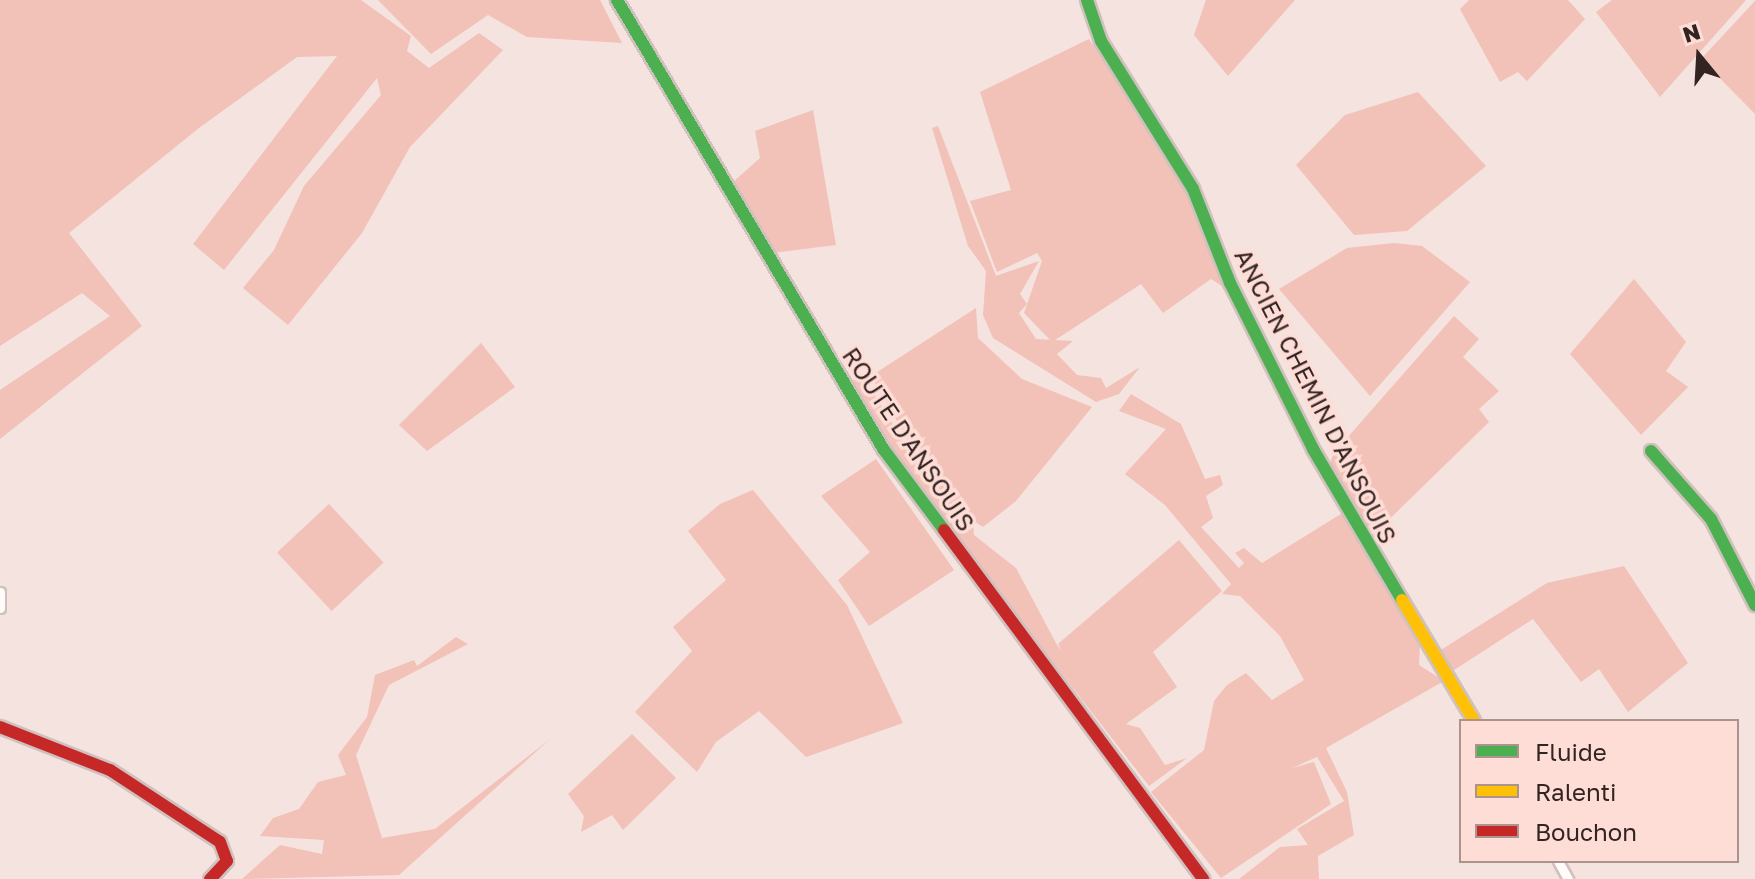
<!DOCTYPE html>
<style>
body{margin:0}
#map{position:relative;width:1755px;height:879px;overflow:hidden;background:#f5e3df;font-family:"Golos Text",sans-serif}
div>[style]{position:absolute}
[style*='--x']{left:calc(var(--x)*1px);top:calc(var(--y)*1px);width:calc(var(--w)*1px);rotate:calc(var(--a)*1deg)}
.green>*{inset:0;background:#f2c1b7;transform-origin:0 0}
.roads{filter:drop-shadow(2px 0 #d0c1be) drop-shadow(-2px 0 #d0c1be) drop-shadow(0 2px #d0c1be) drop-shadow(0 -2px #d0c1be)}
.street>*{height:9px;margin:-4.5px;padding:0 4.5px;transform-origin:4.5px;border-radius:4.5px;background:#fefbfa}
.fast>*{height:12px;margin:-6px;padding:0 6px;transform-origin:6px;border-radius:6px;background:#4caf50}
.slow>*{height:12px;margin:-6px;padding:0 6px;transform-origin:6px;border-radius:6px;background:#ffc107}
.jam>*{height:12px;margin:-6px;padding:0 6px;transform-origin:6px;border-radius:6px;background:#c62828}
span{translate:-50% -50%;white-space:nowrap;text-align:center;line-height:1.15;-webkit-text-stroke:7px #feddd6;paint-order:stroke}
.street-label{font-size:24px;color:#322421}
.legend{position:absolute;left:1459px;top:719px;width:280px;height:144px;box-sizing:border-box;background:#feddd6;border:2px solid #ac938e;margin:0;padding:10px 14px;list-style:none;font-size:24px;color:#322421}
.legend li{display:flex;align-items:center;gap:16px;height:40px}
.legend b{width:40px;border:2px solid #ac938e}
.north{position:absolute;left:1659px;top:16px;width:80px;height:80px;-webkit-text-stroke:6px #feddd6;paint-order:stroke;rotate:342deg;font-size:22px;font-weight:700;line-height:32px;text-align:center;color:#322421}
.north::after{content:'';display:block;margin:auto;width:28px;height:36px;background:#322421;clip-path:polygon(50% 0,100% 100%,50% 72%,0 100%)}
</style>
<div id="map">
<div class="green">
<div style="clip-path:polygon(0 0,361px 0,411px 36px,407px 51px,429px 68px,479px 33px,503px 50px,410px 147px,362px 233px,288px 325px,243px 288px,274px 250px,304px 186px,381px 95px,377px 78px,224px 270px,193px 244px,337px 56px,297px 57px,199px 128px,69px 233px,142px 326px,0 439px,0 390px,110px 316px,82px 293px,0 346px)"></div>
<div style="clip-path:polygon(378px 0,600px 0,622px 43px,527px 37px,488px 15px,431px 54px)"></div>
<div style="clip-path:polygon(1206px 0,1295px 0,1228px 76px,1194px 35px)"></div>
<div style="clip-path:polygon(1469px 0,1568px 0,1585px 19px,1527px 81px,1518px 72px,1500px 82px,1460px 9px)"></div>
<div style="clip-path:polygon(1612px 0,1746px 0,1660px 97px,1596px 12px)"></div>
<div style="clip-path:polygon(1755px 1px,1755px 114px,1701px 59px)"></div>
<div style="clip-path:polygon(1089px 39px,1188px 189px,1228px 290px,1211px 279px,1163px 313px,1141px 284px,1052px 342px,1024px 313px,1042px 261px,1037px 253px,997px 272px,970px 201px,1011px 190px,980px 92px)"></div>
<div style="clip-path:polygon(1418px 92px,1486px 166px,1407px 231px,1354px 235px,1296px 165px,1345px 115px)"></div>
<div style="clip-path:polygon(813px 110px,836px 245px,772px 253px,732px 183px,760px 158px,755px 131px)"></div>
<div style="clip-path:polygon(938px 126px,996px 276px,1039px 261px,1020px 294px,1027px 304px,1019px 313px,1036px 339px,1073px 341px,1057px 354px,1077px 375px,1101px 378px,1106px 388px,1140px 367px,1119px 394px,1096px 402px,993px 338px,983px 315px,986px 271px,968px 246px,932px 128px)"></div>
<div style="clip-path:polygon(1394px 243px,1422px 246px,1470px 282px,1370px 396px,1279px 289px,1347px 248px)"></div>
<div style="clip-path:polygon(1634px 279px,1686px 342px,1666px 371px,1688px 387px,1641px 435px,1570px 354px)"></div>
<div style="clip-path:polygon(976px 308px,978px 338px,1022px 379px,1092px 407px,1016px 501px,983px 527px,955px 509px,927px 473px,871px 376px)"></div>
<div style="clip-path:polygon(1454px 316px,1479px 339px,1463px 357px,1499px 391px,1479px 409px,1489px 422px,1370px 538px,1329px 467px,1333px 454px)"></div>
<div style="clip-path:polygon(481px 343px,515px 387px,427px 451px,399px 425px)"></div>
<div style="clip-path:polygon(861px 373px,925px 476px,973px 523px,974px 535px,1016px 568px,1057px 645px,1062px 651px,1058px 644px,1179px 540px,1222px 591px,1153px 652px,1177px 687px,1126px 724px,1140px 728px,1165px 765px,1187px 758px,1149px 786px,916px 486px,849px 383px)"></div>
<div style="clip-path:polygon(1131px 394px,1181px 424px,1205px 479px,1220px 475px,1223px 485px,1206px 496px,1213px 518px,1201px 527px,1239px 568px,1244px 563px,1235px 553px,1244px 548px,1262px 563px,1344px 512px,1420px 644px,1419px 665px,1444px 681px,1326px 748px,1347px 792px,1354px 835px,1318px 856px,1319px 879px,1239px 879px,1280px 847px,1308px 845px,1297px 829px,1344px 801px,1317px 757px,1292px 768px,1314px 762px,1331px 804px,1221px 878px,1151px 792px,1204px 750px,1214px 701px,1227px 685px,1246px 673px,1272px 700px,1304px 680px,1280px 636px,1240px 596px,1222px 594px,1231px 584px,1165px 505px,1125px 474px,1166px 429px,1119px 411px)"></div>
<div style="clip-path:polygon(876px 459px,954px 570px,869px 626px,838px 580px,870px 552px,821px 496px)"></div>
<div style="clip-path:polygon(753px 490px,847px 605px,903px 723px,806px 757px,759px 711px,716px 742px,697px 772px,635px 712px,692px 651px,673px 627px,726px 580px,688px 531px,720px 504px)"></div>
<div style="left:329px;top:504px;width:80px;height:71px;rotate:47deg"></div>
<div style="clip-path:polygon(1624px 566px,1688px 663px,1628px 712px,1599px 669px,1581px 682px,1533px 619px,1448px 674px,1436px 653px,1547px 583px)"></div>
<div style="clip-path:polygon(456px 637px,468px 644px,389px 685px,356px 755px,382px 838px,435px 829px,549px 740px,399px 875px,242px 879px,280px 845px,322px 854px,324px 840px,260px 836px,273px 818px,299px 809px,318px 782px,346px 775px,338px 755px,367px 717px,375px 675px,414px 660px,417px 666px)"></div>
<div style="clip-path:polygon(632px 734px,676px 778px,623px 830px,612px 815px,581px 832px,584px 816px,568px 794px)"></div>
</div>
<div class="roads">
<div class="street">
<div style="--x:0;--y:592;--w:16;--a:90"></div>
<div style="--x:1558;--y:861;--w:21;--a:61"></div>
</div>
<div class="fast">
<div style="--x:617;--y:0;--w:523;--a:59.32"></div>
<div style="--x:884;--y:450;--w:100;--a:53.1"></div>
<div style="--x:1087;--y:0;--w:43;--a:71.1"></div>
<div style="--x:1101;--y:41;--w:174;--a:58.1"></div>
<div style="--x:1193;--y:189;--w:101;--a:68.5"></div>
<div style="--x:1230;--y:283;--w:186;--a:63.4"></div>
<div style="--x:1313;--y:449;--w:175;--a:59.5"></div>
<div style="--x:1651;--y:451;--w:91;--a:48.6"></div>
<div style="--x:1711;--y:519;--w:97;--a:62.9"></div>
</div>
<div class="slow">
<div style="--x:1402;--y:600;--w:141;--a:59.2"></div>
</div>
<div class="jam">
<div style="--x:944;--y:530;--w:435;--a:53.4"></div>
<div style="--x:0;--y:727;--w:118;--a:21.4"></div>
<div style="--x:110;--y:770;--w:131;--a:33.2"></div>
<div style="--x:220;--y:842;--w:20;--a:70"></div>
<div style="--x:227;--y:861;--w:25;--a:133"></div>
</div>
</div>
<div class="street-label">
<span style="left:1316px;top:396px;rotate:63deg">ANCIEN CHEMIN D'ANSOUIS</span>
<span style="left:909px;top:439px;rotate:56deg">ROUTE D'ANSOUIS</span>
</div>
<ul class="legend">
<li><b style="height:10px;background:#4caf50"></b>Fluide</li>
<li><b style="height:10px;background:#ffc107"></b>Ralenti</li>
<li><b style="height:10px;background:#c62828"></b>Bouchon</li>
</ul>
<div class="north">N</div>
</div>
